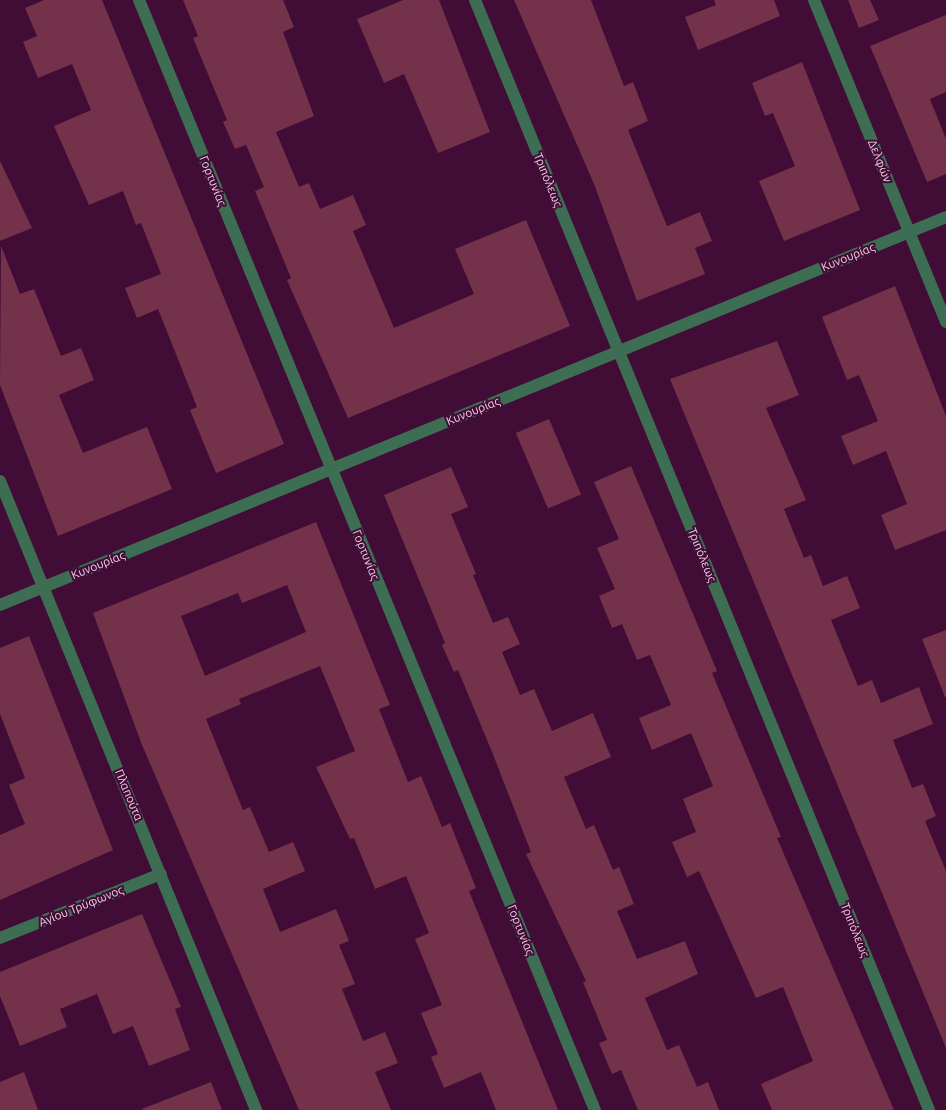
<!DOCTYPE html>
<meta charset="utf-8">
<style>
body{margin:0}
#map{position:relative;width:946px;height:1110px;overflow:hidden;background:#410c35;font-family:Ubuntu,sans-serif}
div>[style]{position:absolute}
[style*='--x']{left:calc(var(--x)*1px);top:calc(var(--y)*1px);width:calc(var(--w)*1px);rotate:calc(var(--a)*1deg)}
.building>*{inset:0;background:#73324a;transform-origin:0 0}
.minor>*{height:12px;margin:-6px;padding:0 6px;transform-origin:6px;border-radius:6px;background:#3d6d53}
span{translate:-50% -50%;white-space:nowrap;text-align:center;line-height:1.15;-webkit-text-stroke:4px #410c35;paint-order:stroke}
.street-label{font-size:12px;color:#eecce3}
</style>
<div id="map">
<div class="building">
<div style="clip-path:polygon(44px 0,102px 0,284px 444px,216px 473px,190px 410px,197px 407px,158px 309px,137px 318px,125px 288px,161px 274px,141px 223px,136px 225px,123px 191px,89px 205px,54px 126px,91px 110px,72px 64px,38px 78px,23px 42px,37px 36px,25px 8px)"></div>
<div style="clip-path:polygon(183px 0,283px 0,294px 27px,283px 32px,314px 116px,276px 132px,299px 187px,309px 183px,320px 209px,353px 195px,366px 225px,353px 231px,394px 328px,474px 294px,455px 249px,526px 220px,570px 326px,348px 418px,287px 280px,291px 278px,255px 191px,264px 187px,246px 145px,235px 149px,223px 122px,227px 120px,193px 38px,198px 36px)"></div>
<div style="clip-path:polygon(403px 0,439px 0,490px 132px,438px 153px,404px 74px,384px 83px,357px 19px)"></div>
<div style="clip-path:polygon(514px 0,591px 0,624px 86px,633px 82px,648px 121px,628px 130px,667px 226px,700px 212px,712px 241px,695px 248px,705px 274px,637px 301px,594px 184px)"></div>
<div style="clip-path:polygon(714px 0,774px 0,780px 16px,698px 50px,685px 17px,716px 5px)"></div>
<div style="clip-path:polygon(848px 0,870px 0,879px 20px,859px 28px)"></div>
<div style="clip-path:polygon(946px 15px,946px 92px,930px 99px,946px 139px,946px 174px,927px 182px,870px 46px)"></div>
<div style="clip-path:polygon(802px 62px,860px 210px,784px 241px,759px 181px,795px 166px,773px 113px,765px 116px,752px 83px)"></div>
<div style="clip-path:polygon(0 161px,32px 228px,0 241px)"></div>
<div style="clip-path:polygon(1px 246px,20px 294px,34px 289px,61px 356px,81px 348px,94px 380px,59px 395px,83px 453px,147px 427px,172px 489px,58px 536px,0 385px)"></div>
<div style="clip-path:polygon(895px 286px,946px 416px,946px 530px,895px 550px,881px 515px,907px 504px,886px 451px,853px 465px,841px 436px,878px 421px,859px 375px,847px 380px,822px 317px)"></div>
<div style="clip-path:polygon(777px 341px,799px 395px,766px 408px,806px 500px,784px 509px,804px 558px,811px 555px,823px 586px,847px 576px,860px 608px,831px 620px,858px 686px,872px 680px,881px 703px,919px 687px,933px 724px,893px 740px,912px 788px,923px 784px,936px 816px,925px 821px,946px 871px,946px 1048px,670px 379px)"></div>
<div style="left:549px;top:419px;width:82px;height:36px;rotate:67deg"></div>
<div style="clip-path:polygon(631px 466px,717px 671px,712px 673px,781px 837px,777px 838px,894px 1110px,772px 1110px,761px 1084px,813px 1061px,783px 987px,756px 998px,699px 871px,687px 877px,672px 842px,696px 832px,683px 799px,713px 786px,691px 733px,652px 750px,639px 718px,671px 705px,650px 655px,637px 660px,622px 624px,612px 628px,599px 596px,615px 589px,597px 548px,619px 539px,594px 482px)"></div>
<div style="clip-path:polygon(451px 467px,468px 507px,451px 514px,476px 574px,473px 575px,493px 623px,508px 617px,520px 644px,502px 652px,520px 695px,534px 689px,552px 731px,593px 713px,611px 757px,564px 777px,586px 829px,594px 825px,613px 870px,619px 867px,634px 904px,617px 911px,637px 959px,685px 941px,698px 974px,645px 998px,667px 1050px,679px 1045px,697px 1087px,708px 1082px,719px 1110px,638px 1110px,621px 1070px,612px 1074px,599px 1043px,607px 1040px,583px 982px,586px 981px,526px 854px,531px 852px,492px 752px,458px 670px,454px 672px,442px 645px,445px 643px,384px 495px)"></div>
<div style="clip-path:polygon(evenodd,316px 522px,390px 705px,379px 709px,408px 782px,421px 776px,442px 827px,450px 823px,476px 888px,469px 891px,558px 1110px,496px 1110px,481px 1072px,444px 1088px,431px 1057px,438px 1054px,421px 1013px,442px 1005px,415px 939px,429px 933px,406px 876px,375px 889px,354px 838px,350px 839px,316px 767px,355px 751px,320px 666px,239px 699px,241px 704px,206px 719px,243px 810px,250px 807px,269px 852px,293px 842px,305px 871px,263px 889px,280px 932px,336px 909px,349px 941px,339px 945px,355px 984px,342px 989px,363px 1041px,385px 1032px,398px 1063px,375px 1072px,391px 1110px,299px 1110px,142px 745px,93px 613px,316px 522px,287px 585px,306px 632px,205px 676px,181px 616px,238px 593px,242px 603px,287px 585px)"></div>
<div style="clip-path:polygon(946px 630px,946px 697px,945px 697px,922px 639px)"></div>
<div style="clip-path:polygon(29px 636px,113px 850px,0 900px,0 835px,25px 824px,9px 785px,25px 778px,0 714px,0 648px)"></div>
<div style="clip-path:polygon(142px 914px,181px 1007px,175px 1009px,190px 1050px,149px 1066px,133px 1026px,113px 1034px,97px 994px,60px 1009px,67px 1027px,20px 1046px,0 996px,0 972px)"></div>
<div style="clip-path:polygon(24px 1072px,38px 1110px,0 1110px,0 1082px)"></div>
<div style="clip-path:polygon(211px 1082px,222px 1110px,142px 1110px,142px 1109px)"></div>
</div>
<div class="minor">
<div style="--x:139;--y:0;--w:1200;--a:67.67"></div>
<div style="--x:475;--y:0;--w:1199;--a:67.75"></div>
<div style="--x:814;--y:0;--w:348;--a:67.7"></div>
<div style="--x:0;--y:481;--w:679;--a:67.85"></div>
<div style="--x:0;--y:605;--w:1022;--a:-22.3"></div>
<div style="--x:0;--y:938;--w:173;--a:-21.7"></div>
</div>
<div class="street-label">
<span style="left:880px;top:161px;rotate:68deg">Δελφών</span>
<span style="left:548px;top:180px;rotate:68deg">Τριπόλεως</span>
<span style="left:213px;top:181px;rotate:68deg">Γορτυνίας</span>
<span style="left:848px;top:257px;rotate:-22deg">Κυνουρίας</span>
<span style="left:473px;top:411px;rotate:-22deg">Κυνουρίας</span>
<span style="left:366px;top:555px;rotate:68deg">Γορτυνίας</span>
<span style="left:702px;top:555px;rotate:68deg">Τριπόλεως</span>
<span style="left:98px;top:565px;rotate:-22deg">Κυνουρίας</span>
<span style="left:129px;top:795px;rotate:67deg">Πλαπούτα</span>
<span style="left:81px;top:906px;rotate:-22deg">Αγίου Τρύφωνος</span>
<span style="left:521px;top:930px;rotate:68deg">Γορτυνίας</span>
<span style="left:855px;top:930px;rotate:68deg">Τριπόλεως</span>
</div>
</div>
